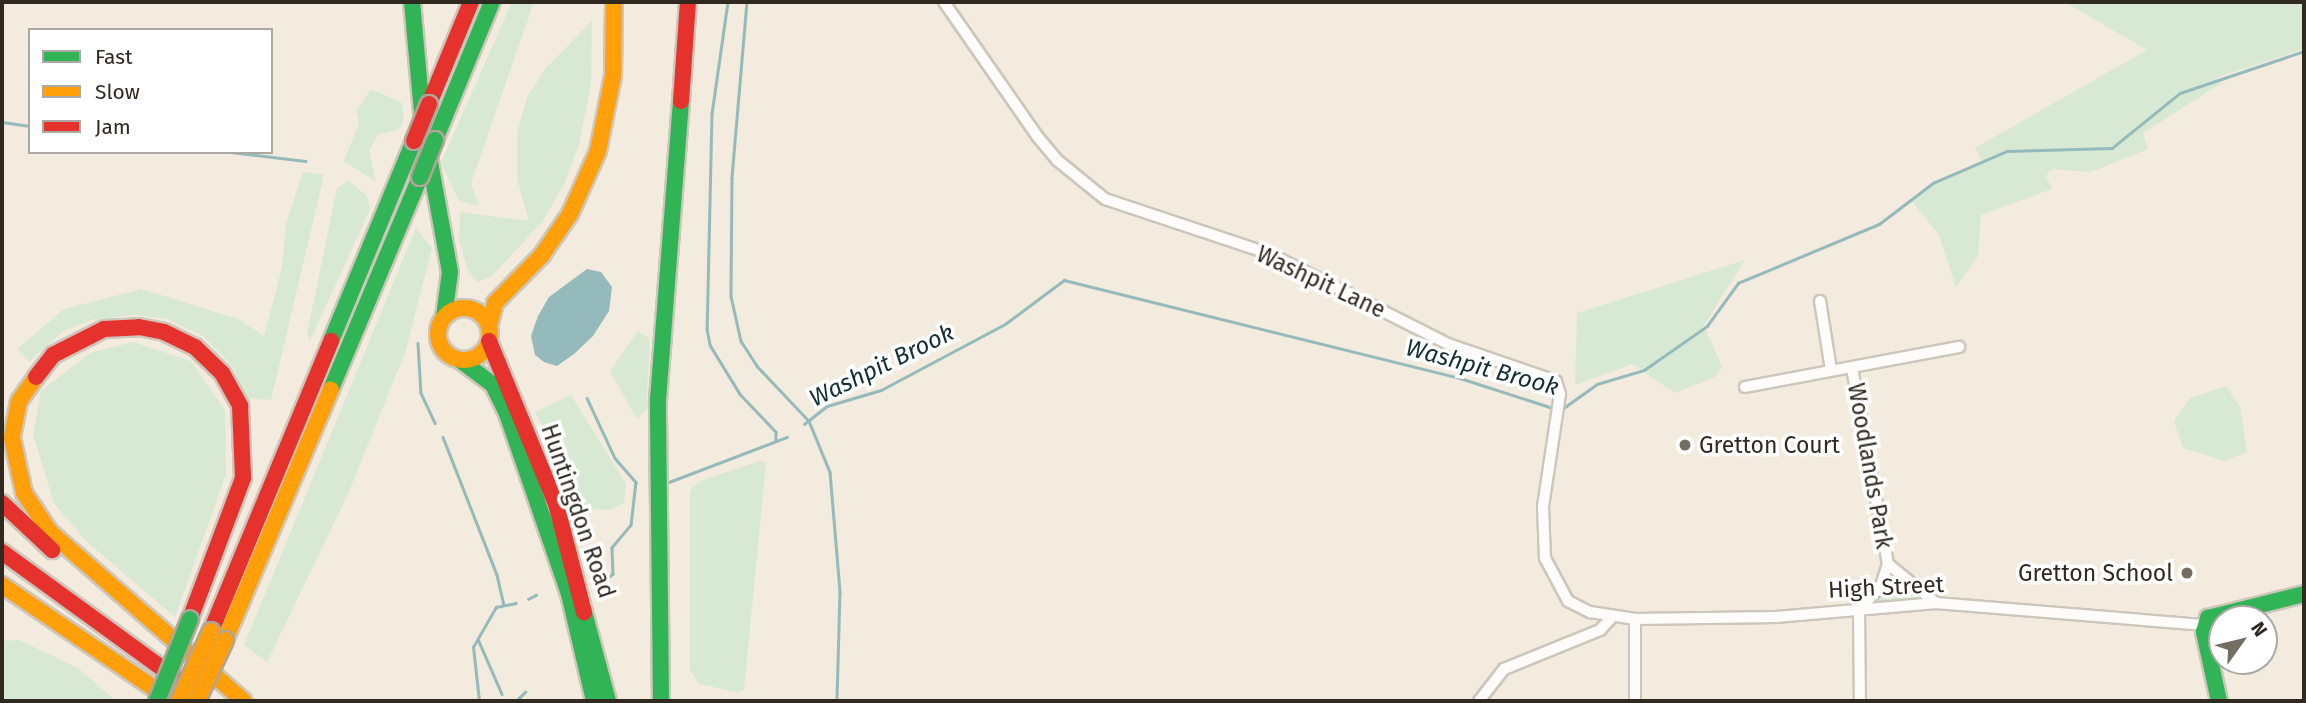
<!DOCTYPE html>
<style>
body{margin:0}
#map{position:relative;width:2306px;height:703px;overflow:hidden;background:#f3ebdd;font-family:"Fira Sans",sans-serif}
div>[style]{position:absolute}
[style*='--x']{left:calc(var(--x)*1px);top:calc(var(--y)*1px);width:calc(var(--w)*1px);rotate:calc(var(--a)*1deg)}
.green>*{inset:0;background:#d8e9d3}
.water>*{inset:0;background:#95babb}
.stream>*{height:2.5px;margin:-1.25px;padding:0 1.25px;transform-origin:1.25px;border-radius:1.25px;background:#95babb}
.roads{filter:drop-shadow(2px 0 #cdc6bb) drop-shadow(-2px 0 #cdc6bb) drop-shadow(0 2px #cdc6bb) drop-shadow(0 -2px #cdc6bb)}
.street>*{height:10px;margin:-5px;padding:0 5px;transform-origin:5px;border-radius:5px;background:#fdfcfa}
.fast>*{height:16px;margin:-8px;padding:0 8px;transform-origin:8px;border-radius:8px;background:#30b455}
.slow>*{height:16px;margin:-8px;padding:0 8px;transform-origin:8px;border-radius:8px;background:#ff9f0a}
.slow>.ring{margin:-8px;padding:0;box-sizing:content-box;background:none;border:16px solid #ff9f0a;border-radius:50%}
.jam>*{height:16px;margin:-8px;padding:0 8px;transform-origin:8px;border-radius:8px;background:#e5322d}
.bridges{filter:drop-shadow(2px 0 #b1a598) drop-shadow(-2px 0 #b1a598) drop-shadow(0 2px #b1a598) drop-shadow(0 -2px #b1a598)}
.fast-bridge>*{height:16px;margin:-8px;padding:0 8px;transform-origin:8px;border-radius:8px;background:#30b455}
.slow-bridge>*{height:16px;margin:-8px;padding:0 8px;transform-origin:8px;border-radius:8px;background:#ff9f0a}
.jam-bridge>*{height:16px;margin:-8px;padding:0 8px;transform-origin:8px;border-radius:8px;background:#e5322d}
.dots>*{width:19px;height:19px;translate:-50% -50%;box-sizing:border-box;border:4px solid #fff;border-radius:50%}
span{translate:-50% -50%;white-space:nowrap;text-align:center;line-height:1.15;-webkit-text-stroke:7px #fff;paint-order:stroke}
.street-label{font-size:23px;color:#2f291f}
.poi-label{font-size:23px;color:#2f291f}
.left{translate:0 -50%;text-align:left}
.right{translate:-100% -50%;text-align:right}
.water-label{font-size:24px;color:#123034;font-style:italic}
.frame{position:absolute;inset:0;border:4px solid #2f291f;pointer-events:none}
.legend{position:absolute;left:28px;top:28px;width:245px;height:126px;box-sizing:border-box;background:#fff;border:2px solid #aca9a5;margin:0;padding:9px 12px;list-style:none;font-size:21px;color:#2f291f}
.legend li{display:flex;align-items:center;gap:14px;height:35px}
.legend b{width:35px;border:2px solid #aca9a5}
.north{position:absolute;left:2208px;top:605px;width:70px;height:70px;box-sizing:border-box;background:#fff;border:2px solid #aca9a5;border-radius:50%;rotate:56deg;font-size:19px;font-weight:700;line-height:28px;text-align:center;color:#2f291f}
.north::after{content:'';display:block;margin:auto;width:24px;height:32px;background:#746d62;clip-path:polygon(50% 0,100% 100%,50% 72%,0 100%)}
</style>
<div id="map">
<div class="green">
<div style="clip-path:polygon(512px 2px,534px 2px,471px 183px,479px 206px,459px 201px,441px 163px)"></div>
<div style="clip-path:polygon(2065px 2px,2304px 2px,2304px 49px,2218px 77px,2220px 84px,2143px 133px,2148px 149px,2091px 172px,2051px 169px,2046px 176px,2052px 189px,1981px 215px,1978px 256px,1956px 287px,1939px 235px,1911px 200px,1933px 183px,1982px 161px,1975px 148px,2147px 50px)"></div>
<div style="clip-path:polygon(592px 21px,591px 83px,579px 144px,565px 182px,543px 221px,492px 276px,477px 282px,468px 271px,459px 239px,460px 212px,529px 221px,517px 179px,517px 133px,527px 97px,546px 68px)"></div>
<div style="clip-path:polygon(371px 89px,402px 103px,404px 118px,400px 129px,378px 135px,369px 151px,376px 182px,344px 161px,359px 123px,356px 111px)"></div>
<div style="clip-path:polygon(303px 172px,324px 175px,271px 400px,245px 398px,234px 368px,203px 336px,167px 319px,134px 315px,91px 320px,63px 331px,29px 362px,17px 349px,64px 309px,142px 289px,238px 319px,264px 336px,282px 267px,286px 224px)"></div>
<div style="clip-path:polygon(349px 181px,366px 195px,370px 209px,310px 341px,307px 334px,337px 188px)"></div>
<div style="clip-path:polygon(416px 228px,432px 248px,406px 350px,348px 494px,267px 662px,244px 645px)"></div>
<div style="clip-path:polygon(1745px 260px,1704px 325px,1722px 367px,1715px 377px,1675px 393px,1632px 364px,1575px 385px,1577px 313px)"></div>
<div style="clip-path:polygon(638px 331px,650px 339px,646px 409px,637px 419px,610px 371px)"></div>
<div style="clip-path:polygon(133px 342px,191px 361px,225px 410px,226px 474px,175px 617px,87px 542px,54px 503px,33px 434px,41px 391px,90px 353px)"></div>
<div style="clip-path:polygon(2226px 386px,2240px 407px,2247px 452px,2224px 461px,2183px 448px,2174px 421px,2190px 398px)"></div>
<div style="clip-path:polygon(571px 395px,626px 484px,624px 503px,610px 510px,585px 509px,535px 412px)"></div>
<div style="clip-path:polygon(760px 461px,766px 463px,744px 690px,737px 692px,699px 684px,690px 670px,690px 491px,700px 481px)"></div>
<div style="clip-path:polygon(1892px 570px,1927px 600px,1875px 601px)"></div>
<div style="clip-path:polygon(19px 640px,78px 668px,116px 701px,2px 701px,2px 641px)"></div>
</div>
<div class="water">
<div style="clip-path:polygon(587px 269px,601px 272px,612px 287px,609px 311px,593px 336px,574px 354px,557px 366px,544px 362px,535px 355px,531px 336px,538px 316px,549px 297px)"></div>
</div>
<div class="stream">
<div style="--x:728;--y:2;--w:113;--a:98.1"></div>
<div style="--x:712;--y:114;--w:215;--a:91.3"></div>
<div style="--x:707;--y:329;--w:16;--a:79"></div>
<div style="--x:710;--y:345;--w:57;--a:58.5"></div>
<div style="--x:740;--y:394;--w:52;--a:46.5"></div>
<div style="--x:776;--y:432;--w:8;--a:90"></div>
<div style="--x:747;--y:2;--w:177;--a:94.9"></div>
<div style="--x:732;--y:178;--w:118;--a:90.5"></div>
<div style="--x:731;--y:296;--w:46;--a:77.5"></div>
<div style="--x:741;--y:341;--w:30;--a:57"></div>
<div style="--x:757;--y:366;--w:76;--a:46.6"></div>
<div style="--x:809;--y:421;--w:55;--a:67.6"></div>
<div style="--x:830;--y:472;--w:120;--a:85.2"></div>
<div style="--x:840;--y:592;--w:109;--a:91.6"></div>
<div style="--x:2;--y:122;--w:28;--a:8"></div>
<div style="--x:230;--y:152;--w:76;--a:6.8"></div>
<div style="--x:418;--y:343;--w:50;--a:86.6"></div>
<div style="--x:421;--y:393;--w:33;--a:65"></div>
<div style="--x:587;--y:398;--w:66;--a:65"></div>
<div style="--x:615;--y:458;--w:32;--a:49"></div>
<div style="--x:636;--y:482;--w:43;--a:96.6"></div>
<div style="--x:631;--y:525;--w:30;--a:130"></div>
<div style="--x:612;--y:548;--w:26;--a:88"></div>
<div style="--x:613;--y:574;--w:9;--a:139"></div>
<div style="--x:1562;--y:409;--w:43;--a:-35.5"></div>
<div style="--x:1597;--y:384;--w:49;--a:-16.6"></div>
<div style="--x:1644;--y:370;--w:77;--a:-34.9"></div>
<div style="--x:1707;--y:326;--w:53;--a:-54.2"></div>
<div style="--x:1738;--y:283;--w:153;--a:-22.7"></div>
<div style="--x:1879;--y:224;--w:68;--a:-37.2"></div>
<div style="--x:1933;--y:183;--w:81;--a:-23.4"></div>
<div style="--x:2007;--y:151;--w:105;--a:-1.6"></div>
<div style="--x:2112;--y:148;--w:87;--a:-39"></div>
<div style="--x:2180;--y:93;--w:131;--a:-18.7"></div>
<div style="--x:804;--y:424;--w:29;--a:-38"></div>
<div style="--x:827;--y:406;--w:56;--a:-16.5"></div>
<div style="--x:881;--y:390;--w:140;--a:-28"></div>
<div style="--x:1005;--y:324;--w:74;--a:-36.7"></div>
<div style="--x:1064;--y:280;--w:408;--a:13.9"></div>
<div style="--x:1460;--y:378;--w:98;--a:17.9"></div>
<div style="--x:443;--y:437;--w:148;--a:68.6"></div>
<div style="--x:497;--y:575;--w:31;--a:77"></div>
<div style="--x:669;--y:482;--w:126;--a:-20.9"></div>
<div style="--x:528;--y:599;--w:9;--a:-27"></div>
<div style="--x:478;--y:639;--w:60;--a:66.4"></div>
<div style="--x:479;--y:701;--w:54;--a:-96.3"></div>
<div style="--x:473;--y:647;--w:46;--a:-60.1"></div>
<div style="--x:496;--y:607;--w:20;--a:-11"></div>
<div style="--x:516;--y:701;--w:13;--a:-45"></div>
</div>
<div class="roads">
<div class="street">
<div style="--x:944;--y:2;--w:163;--a:55.2"></div>
<div style="--x:1037;--y:136;--w:31;--a:50"></div>
<div style="--x:1057;--y:160;--w:62;--a:39.1"></div>
<div style="--x:1105;--y:199;--w:174;--a:18.4"></div>
<div style="--x:1270;--y:254;--w:199;--a:26.8"></div>
<div style="--x:1448;--y:344;--w:114;--a:18.9"></div>
<div style="--x:1556;--y:381;--w:14;--a:73"></div>
<div style="--x:1560;--y:394;--w:114;--a:98.6"></div>
<div style="--x:1543;--y:507;--w:51;--a:87.8"></div>
<div style="--x:1545;--y:558;--w:49;--a:61.9"></div>
<div style="--x:1568;--y:601;--w:25;--a:27"></div>
<div style="--x:1590;--y:612;--w:46;--a:8.8"></div>
<div style="--x:1635;--y:619;--w:141;--a:-0.8"></div>
<div style="--x:1776;--y:617;--w:161;--a:-5"></div>
<div style="--x:1936;--y:603;--w:270;--a:4.7"></div>
<div style="--x:1820;--y:301;--w:70;--a:80.9"></div>
<div style="--x:1852;--y:368;--w:199;--a:79.6"></div>
<div style="--x:1888;--y:564;--w:22;--a:108"></div>
<div style="--x:1881;--y:585;--w:34;--a:130"></div>
<div style="--x:1859;--y:611;--w:90;--a:89.4"></div>
<div style="--x:1745;--y:387;--w:218;--a:-10.6"></div>
<div style="--x:1888;--y:564;--w:62;--a:39.1"></div>
<div style="--x:1635;--y:619;--w:82;--a:90"></div>
<div style="--x:1479;--y:701;--w:41;--a:-52"></div>
<div style="--x:1504;--y:669;--w:104;--a:-22.1"></div>
<div style="--x:1600;--y:630;--w:16;--a:-47"></div>
</div>
<div class="fast">
<div style="--x:412;--y:2;--w:122;--a:84.8"></div>
<div style="--x:435;--y:140;--w:149;--a:-67.6"></div>
<div style="--x:428;--y:151;--w:123;--a:79.7"></div>
<div style="--x:450;--y:272;--w:45;--a:97.6"></div>
<div style="--x:331;--y:341;--w:217;--a:-67.5"></div>
<div style="--x:460;--y:360;--w:41;--a:37.1"></div>
<div style="--x:493;--y:385;--w:32;--a:64"></div>
<div style="--x:507;--y:414;--w:190;--a:71"></div>
<div style="--x:569;--y:594;--w:110;--a:76.8"></div>
<div style="--x:331;--y:389;--w:230;--a:-67.2"></div>
<div style="--x:584;--y:612;--w:92;--a:74.9"></div>
<div style="--x:661;--y:701;--w:301;--a:-90.6"></div>
<div style="--x:658;--y:400;--w:300;--a:-85.6"></div>
<div style="--x:2219;--y:701;--w:71;--a:-102.3"></div>
<div style="--x:2204;--y:632;--w:15;--a:-74"></div>
<div style="--x:2208;--y:618;--w:99;--a:-14"></div>
</div>
<div class="slow">
<div class="ring" style="left:438px;top:308px;width:36px;height:36px"></div>
<div style="--x:489;--y:326;--w:24;--a:-75"></div>
<div style="--x:495;--y:303;--w:67;--a:-45.6"></div>
<div style="--x:542;--y:255;--w:50;--a:-55.7"></div>
<div style="--x:570;--y:214;--w:69;--a:-66"></div>
<div style="--x:598;--y:151;--w:76;--a:-78.7"></div>
<div style="--x:613;--y:76;--w:74;--a:-89.2"></div>
<div style="--x:36;--y:377;--w:29;--a:125"></div>
<div style="--x:19;--y:401;--w:38;--a:101"></div>
<div style="--x:12;--y:438;--w:56;--a:77.7"></div>
<div style="--x:24;--y:493;--w:47;--a:56.3"></div>
<div style="--x:50;--y:532;--w:257;--a:41.1"></div>
<div style="--x:2;--y:585;--w:207;--a:34.2"></div>
<div style="--x:225;--y:640;--w:272;--a:-67.1"></div>
</div>
<div class="jam">
<div style="--x:681;--y:101;--w:99;--a:-86"></div>
<div style="--x:429;--y:104;--w:110;--a:-67.6"></div>
<div style="--x:489;--y:341;--w:176;--a:67.7"></div>
<div style="--x:556;--y:504;--w:112;--a:75.5"></div>
<div style="--x:36;--y:377;--w:28;--a:-52"></div>
<div style="--x:53;--y:355;--w:57;--a:-27"></div>
<div style="--x:104;--y:329;--w:35;--a:-3"></div>
<div style="--x:139;--y:327;--w:25;--a:11"></div>
<div style="--x:164;--y:332;--w:34;--a:26"></div>
<div style="--x:195;--y:347;--w:37;--a:44"></div>
<div style="--x:222;--y:373;--w:38;--a:61"></div>
<div style="--x:240;--y:406;--w:72;--a:87.6"></div>
<div style="--x:243;--y:478;--w:151;--a:110.6"></div>
<div style="--x:2;--y:503;--w:69;--a:43.2"></div>
<div style="--x:2;--y:552;--w:243;--a:36"></div>
<div style="--x:211;--y:631;--w:314;--a:-67.5"></div>
</div>
</div>
<div class="bridges">
<div class="fast-bridge">
<div style="--x:420;--y:177;--w:40;--a:-68"></div>
<div style="--x:157;--y:701;--w:88;--a:-68.1"></div>
</div>
<div class="slow-bridge">
<div style="--x:179;--y:701;--w:77;--a:-65.4"></div>
<div style="--x:197;--y:701;--w:67;--a:-65.3"></div>
</div>
<div class="jam-bridge">
<div style="--x:414;--y:141;--w:40;--a:-68"></div>
</div>
</div>
<div class="dots">
<div style="left:1685px;top:445px;background:#746d62"></div>
<div style="left:2187px;top:573px;background:#746d62"></div>
</div>
<div class="street-label">
<span style="left:1321px;top:282px;rotate:25deg">Washpit Lane</span>
<span style="left:1870px;top:466px;rotate:80deg">Woodlands Park</span>
<span style="left:578px;top:511px;rotate:71deg">Huntingdon Road</span>
<span style="left:1886px;top:587px;rotate:-3deg">High Street</span>
</div>
<div class="poi-label">
<span class="left" style="left:1699px;top:445px">Gretton Court</span>
<span class="right" style="left:2173px;top:573px">Gretton School</span>
</div>
<div class="water-label">
<span style="left:882px;top:366px;rotate:-26deg">Washpit Brook</span>
<span style="left:1482px;top:368px;rotate:15deg">Washpit Brook</span>
</div>
<div class="frame"></div>
<ul class="legend">
<li><b style="height:9px;background:#30b455"></b>Fast</li>
<li><b style="height:9px;background:#ff9f0a"></b>Slow</li>
<li><b style="height:9px;background:#e5322d"></b>Jam</li>
</ul>
<div class="north">N</div>
</div>
